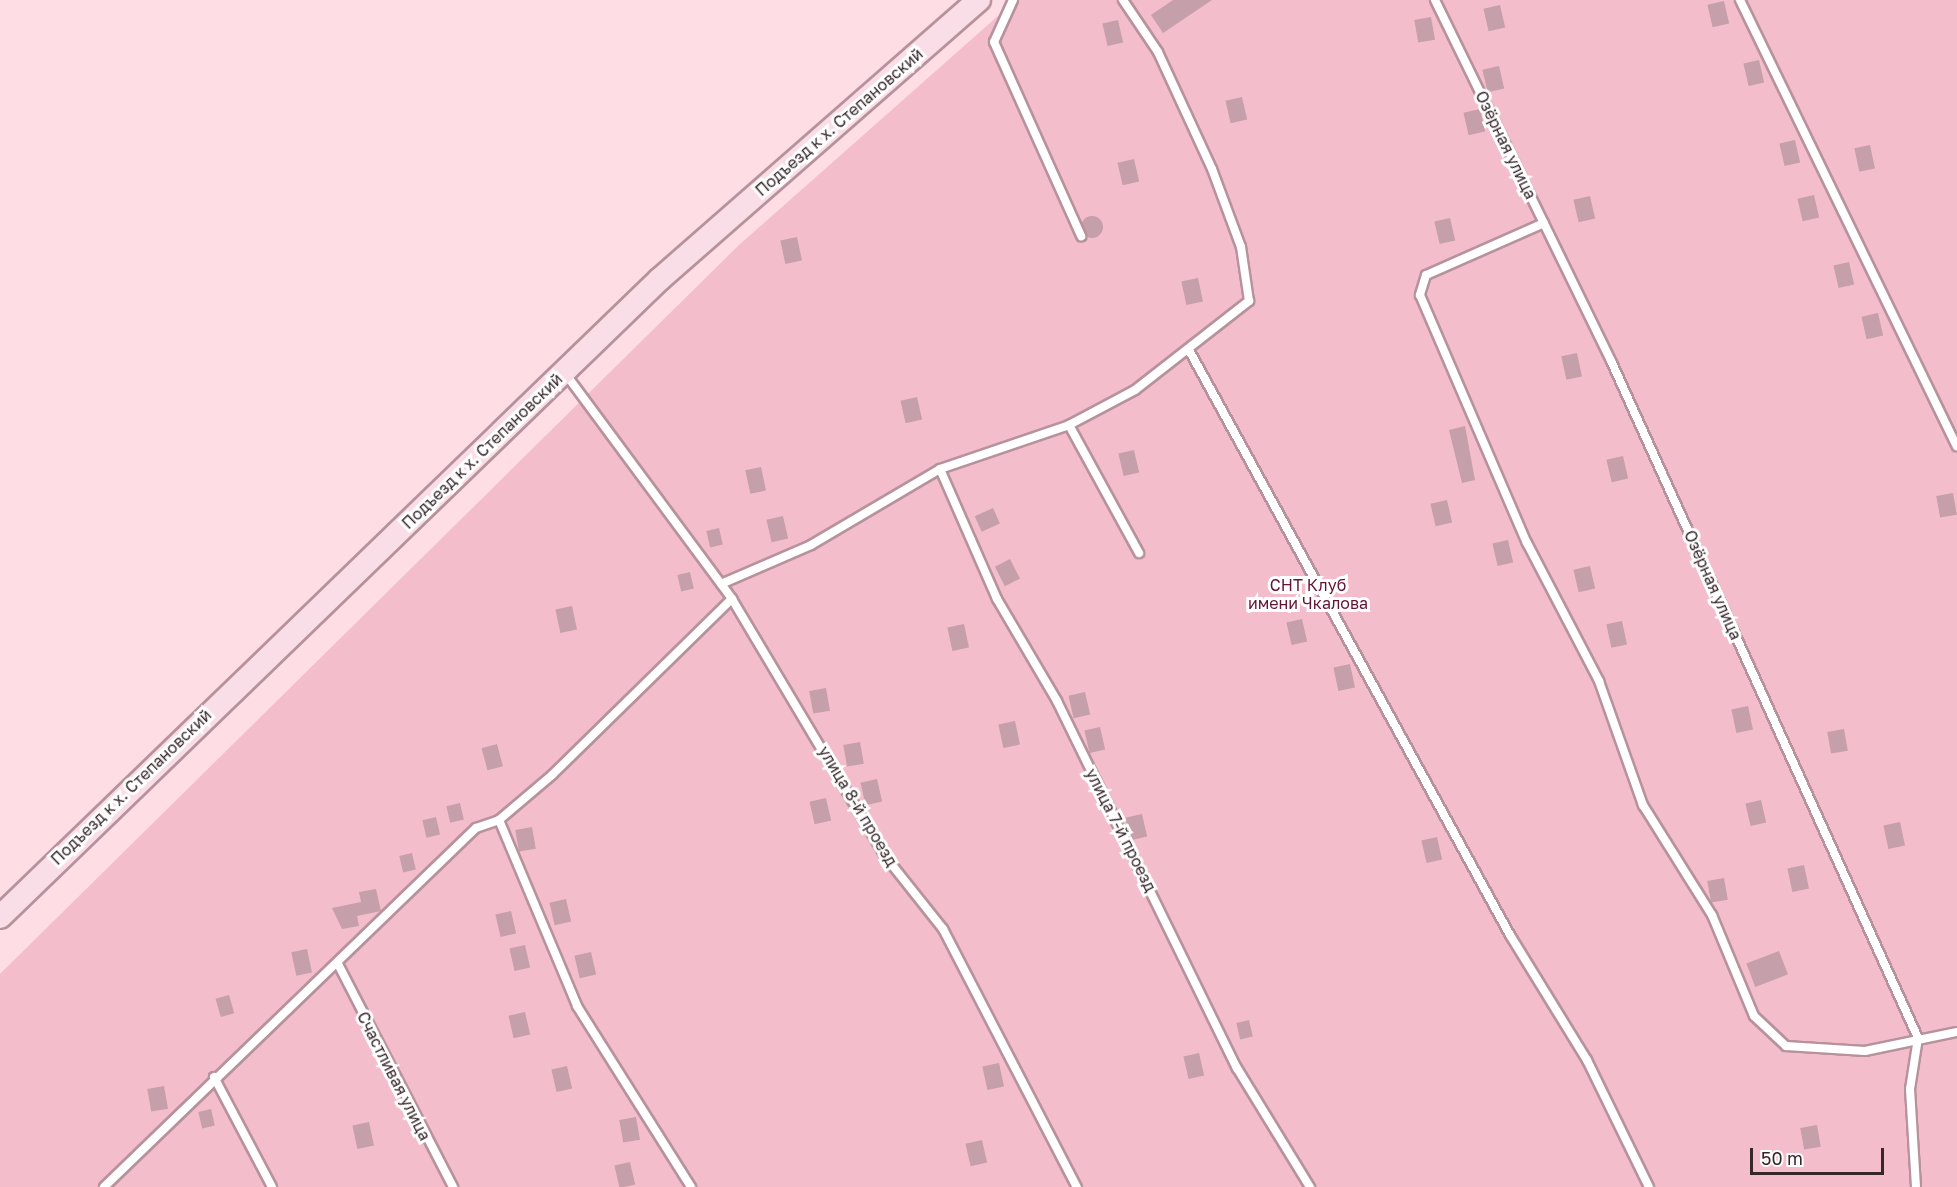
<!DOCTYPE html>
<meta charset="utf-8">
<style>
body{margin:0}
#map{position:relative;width:1957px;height:1187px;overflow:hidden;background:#fedde5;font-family:"Golos Text",sans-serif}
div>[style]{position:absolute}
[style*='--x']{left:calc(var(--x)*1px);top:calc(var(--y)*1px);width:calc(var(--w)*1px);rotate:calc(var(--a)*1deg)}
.green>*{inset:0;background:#f4bdcc}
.building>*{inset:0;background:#c59fa9;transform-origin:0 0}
.round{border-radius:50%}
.roads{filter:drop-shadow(2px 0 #b7929c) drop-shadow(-2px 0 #b7929c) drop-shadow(0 2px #b7929c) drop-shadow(0 -2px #b7929c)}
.lane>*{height:8px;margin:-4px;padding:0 4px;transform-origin:4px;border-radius:4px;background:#fff}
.secondary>*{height:22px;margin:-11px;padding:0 11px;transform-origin:11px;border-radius:11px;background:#fadee7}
span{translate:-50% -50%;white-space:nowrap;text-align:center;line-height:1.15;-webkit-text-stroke:6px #fff;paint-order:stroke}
.street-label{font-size:16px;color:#36272b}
.park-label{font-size:16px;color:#641435}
.scale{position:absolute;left:1750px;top:1148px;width:134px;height:27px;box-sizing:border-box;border:3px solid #36272b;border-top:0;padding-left:8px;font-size:18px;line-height:21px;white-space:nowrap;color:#36272b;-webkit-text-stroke:4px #fff;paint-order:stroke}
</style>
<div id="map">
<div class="green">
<div style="clip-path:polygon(1016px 0,1957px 0,1957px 1187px,0 1187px,0 974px,739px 245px)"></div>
</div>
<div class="building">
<div style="clip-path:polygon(1173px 0,1212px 0,1163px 33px,1151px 15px)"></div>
<div style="left:1724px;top:1px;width:23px;height:17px;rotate:77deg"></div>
<div style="left:1500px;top:5px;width:23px;height:17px;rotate:77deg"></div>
<div style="left:1431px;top:17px;width:23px;height:17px;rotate:80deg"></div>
<div style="left:1118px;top:20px;width:23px;height:16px;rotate:77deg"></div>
<div style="left:1759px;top:60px;width:23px;height:16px;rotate:77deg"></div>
<div style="left:1499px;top:66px;width:23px;height:17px;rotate:77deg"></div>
<div style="left:1242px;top:97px;width:23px;height:17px;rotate:77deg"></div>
<div style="left:1480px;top:109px;width:23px;height:17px;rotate:77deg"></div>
<div style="left:1795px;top:140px;width:23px;height:16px;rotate:77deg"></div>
<div style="left:1870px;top:145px;width:24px;height:16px;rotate:78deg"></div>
<div style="left:1134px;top:159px;width:23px;height:17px;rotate:77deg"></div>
<div style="left:1814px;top:195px;width:23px;height:17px;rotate:77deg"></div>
<div style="left:1590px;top:196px;width:23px;height:17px;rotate:77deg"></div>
<div class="round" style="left:1081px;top:216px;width:22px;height:22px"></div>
<div style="left:1450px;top:218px;width:23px;height:16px;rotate:77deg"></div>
<div style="left:797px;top:237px;width:24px;height:17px;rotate:78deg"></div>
<div style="left:1849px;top:262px;width:23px;height:16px;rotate:77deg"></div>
<div style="left:1198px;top:278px;width:24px;height:17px;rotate:78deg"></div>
<div style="left:1878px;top:313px;width:23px;height:17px;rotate:77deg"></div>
<div style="left:1577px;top:353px;width:24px;height:16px;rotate:78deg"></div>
<div style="left:917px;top:397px;width:23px;height:17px;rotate:77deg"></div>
<div style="clip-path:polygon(1465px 426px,1475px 480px,1462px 483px,1449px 430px)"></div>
<div style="left:1134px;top:450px;width:23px;height:16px;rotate:77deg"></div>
<div style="left:1623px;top:456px;width:23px;height:17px;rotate:77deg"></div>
<div style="left:761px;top:467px;width:24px;height:16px;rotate:78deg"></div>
<div style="left:1953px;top:493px;width:22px;height:17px;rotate:80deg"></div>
<div style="left:1447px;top:500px;width:23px;height:17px;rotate:77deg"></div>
<div style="left:993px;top:508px;width:17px;height:20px;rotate:66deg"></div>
<div style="left:783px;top:516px;width:23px;height:17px;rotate:77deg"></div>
<div style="left:719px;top:528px;width:17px;height:13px;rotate:77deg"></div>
<div style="left:1508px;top:540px;width:23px;height:16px;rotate:77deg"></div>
<div style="left:1010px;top:559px;width:22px;height:17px;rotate:63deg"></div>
<div style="left:1590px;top:566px;width:23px;height:17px;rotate:77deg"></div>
<div style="left:690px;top:572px;width:17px;height:13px;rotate:77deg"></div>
<div style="left:572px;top:606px;width:24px;height:17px;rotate:78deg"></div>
<div style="left:1302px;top:619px;width:23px;height:16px;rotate:77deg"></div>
<div style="left:1622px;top:621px;width:24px;height:16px;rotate:78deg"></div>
<div style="left:964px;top:624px;width:24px;height:17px;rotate:78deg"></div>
<div style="left:1350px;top:664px;width:24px;height:17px;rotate:78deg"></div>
<div style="left:826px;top:688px;width:23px;height:17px;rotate:80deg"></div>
<div style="left:1085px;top:692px;width:23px;height:17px;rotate:77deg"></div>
<div style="left:1748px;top:706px;width:24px;height:17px;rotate:78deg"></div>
<div style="left:1015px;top:721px;width:24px;height:17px;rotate:78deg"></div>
<div style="left:1100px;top:727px;width:23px;height:16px;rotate:77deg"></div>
<div style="left:1844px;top:729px;width:22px;height:17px;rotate:80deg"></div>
<div style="left:860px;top:742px;width:22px;height:17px;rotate:80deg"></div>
<div style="left:497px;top:744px;width:23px;height:16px;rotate:75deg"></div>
<div style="left:877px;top:779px;width:23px;height:17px;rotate:77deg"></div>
<div style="left:826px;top:798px;width:23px;height:17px;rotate:77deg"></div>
<div style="left:1761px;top:800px;width:23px;height:16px;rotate:77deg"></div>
<div style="left:460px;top:803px;width:17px;height:14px;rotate:77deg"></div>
<div style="left:1142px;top:814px;width:23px;height:17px;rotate:77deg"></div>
<div style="left:436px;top:817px;width:18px;height:14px;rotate:77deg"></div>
<div style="left:1900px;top:822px;width:24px;height:17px;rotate:78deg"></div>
<div style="left:532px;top:827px;width:22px;height:17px;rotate:80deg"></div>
<div style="left:1437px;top:837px;width:23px;height:16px;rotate:77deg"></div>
<div style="left:412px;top:853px;width:17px;height:13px;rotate:77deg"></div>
<div style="left:1804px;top:865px;width:24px;height:17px;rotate:78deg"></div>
<div style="left:1724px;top:878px;width:22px;height:17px;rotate:80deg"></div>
<div style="clip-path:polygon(376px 889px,381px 911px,357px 916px,359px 926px,342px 929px,332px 908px,361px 902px,359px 892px)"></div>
<div style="left:566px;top:899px;width:23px;height:17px;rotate:77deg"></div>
<div style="left:511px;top:911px;width:23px;height:16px;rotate:77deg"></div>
<div style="left:525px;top:945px;width:23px;height:16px;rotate:77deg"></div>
<div style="left:307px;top:949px;width:24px;height:16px;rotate:78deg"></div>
<div style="left:1779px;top:951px;width:25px;height:35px;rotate:69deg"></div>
<div style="left:591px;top:952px;width:23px;height:17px;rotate:77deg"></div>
<div style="left:229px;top:995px;width:19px;height:14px;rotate:74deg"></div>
<div style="left:525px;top:1012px;width:23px;height:17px;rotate:77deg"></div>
<div style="left:1249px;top:1020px;width:17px;height:13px;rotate:77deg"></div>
<div style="left:1199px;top:1053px;width:23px;height:16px;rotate:77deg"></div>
<div style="left:999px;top:1063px;width:24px;height:17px;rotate:78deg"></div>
<div style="left:567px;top:1066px;width:23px;height:16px;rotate:77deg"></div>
<div style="left:164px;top:1086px;width:23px;height:17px;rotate:80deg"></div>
<div style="left:211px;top:1109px;width:17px;height:13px;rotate:77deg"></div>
<div style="left:636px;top:1117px;width:23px;height:17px;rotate:80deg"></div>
<div style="left:369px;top:1122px;width:24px;height:17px;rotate:78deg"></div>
<div style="left:1817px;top:1125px;width:22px;height:17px;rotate:80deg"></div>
<div style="left:982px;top:1140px;width:23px;height:17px;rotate:77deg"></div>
<div style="left:630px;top:1162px;width:23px;height:16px;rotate:77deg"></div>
</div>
<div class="roads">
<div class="lane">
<div style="--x:1013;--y:0;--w:46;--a:114.3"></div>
<div style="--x:994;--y:42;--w:213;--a:65.8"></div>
<div style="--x:1435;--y:0;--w:404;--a:64"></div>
<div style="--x:1612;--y:363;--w:741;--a:65.61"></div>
<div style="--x:1918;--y:1038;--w:52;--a:98.9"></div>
<div style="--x:1910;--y:1089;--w:98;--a:86.5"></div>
<div style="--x:1740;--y:0;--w:496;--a:64.1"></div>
<div style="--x:1544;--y:223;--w:129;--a:156.2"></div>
<div style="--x:1426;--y:275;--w:21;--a:107"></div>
<div style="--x:1420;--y:295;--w:270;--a:66.7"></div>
<div style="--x:1527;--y:543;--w:156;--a:62.4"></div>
<div style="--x:1599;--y:681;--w:132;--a:70.5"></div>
<div style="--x:1643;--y:805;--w:130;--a:57.9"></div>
<div style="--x:1712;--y:915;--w:109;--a:67.4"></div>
<div style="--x:1754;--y:1016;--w:44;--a:43.2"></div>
<div style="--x:1786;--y:1046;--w:79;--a:3.6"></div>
<div style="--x:1865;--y:1051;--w:94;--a:-11.7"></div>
<div style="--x:1189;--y:350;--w:667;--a:61.25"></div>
<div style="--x:1510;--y:935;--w:147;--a:58.4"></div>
<div style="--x:1587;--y:1060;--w:141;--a:64"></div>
<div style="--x:565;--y:373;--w:281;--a:53.5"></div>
<div style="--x:732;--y:599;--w:299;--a:59.2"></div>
<div style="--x:885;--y:856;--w:93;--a:51.5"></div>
<div style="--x:943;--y:929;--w:291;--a:62.6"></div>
<div style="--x:1069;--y:425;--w:146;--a:61.3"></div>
<div style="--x:940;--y:469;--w:142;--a:66.3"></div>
<div style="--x:997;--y:599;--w:118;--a:59.5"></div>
<div style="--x:1057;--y:701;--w:409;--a:63.9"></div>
<div style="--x:1237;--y:1068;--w:140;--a:58.5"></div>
<div style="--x:721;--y:584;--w:98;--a:-23.4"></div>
<div style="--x:811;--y:545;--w:150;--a:-30.5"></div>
<div style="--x:940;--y:469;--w:136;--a:-18.8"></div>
<div style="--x:1069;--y:425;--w:75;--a:-27.9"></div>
<div style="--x:1135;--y:390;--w:145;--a:-38"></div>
<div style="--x:1249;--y:301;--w:55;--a:-98.4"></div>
<div style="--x:1241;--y:247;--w:83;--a:-110.4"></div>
<div style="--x:1212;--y:169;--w:129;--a:-114.8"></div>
<div style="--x:1158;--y:52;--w:63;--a:-123.9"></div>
<div style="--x:499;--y:820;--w:202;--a:67.2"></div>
<div style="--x:577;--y:1006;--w:214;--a:57.8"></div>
<div style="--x:338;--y:964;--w:251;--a:62.7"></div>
<div style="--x:214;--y:1077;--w:124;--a:62.2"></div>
<div style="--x:104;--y:1187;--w:517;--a:-43.98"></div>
<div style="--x:476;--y:828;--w:24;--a:-19"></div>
<div style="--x:499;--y:820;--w:70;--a:-40.3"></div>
<div style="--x:552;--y:775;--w:252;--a:-44.4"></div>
</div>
<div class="secondary">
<div style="--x:0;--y:917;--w:918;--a:-44.03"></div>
<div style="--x:660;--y:279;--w:424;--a:-41.2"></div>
</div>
</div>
<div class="street-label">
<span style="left:839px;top:122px;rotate:-41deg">Подъезд к х. Степановский</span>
<span style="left:1506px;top:145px;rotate:64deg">Озёрная улица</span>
<span style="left:482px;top:451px;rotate:-44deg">Подъезд к х. Степановский</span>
<span style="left:1713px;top:585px;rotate:66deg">Озёрная улица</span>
<span style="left:131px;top:787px;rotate:-44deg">Подъезд к х. Степановский</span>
<span style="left:858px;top:806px;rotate:59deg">улица 8-й проезд</span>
<span style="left:1121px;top:830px;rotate:63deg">улица 7-й проезд</span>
<span style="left:394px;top:1076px;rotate:63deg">Счастливая улица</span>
</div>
<div class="park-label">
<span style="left:1308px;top:594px">СНТ Клуб<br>имени Чкалова</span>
</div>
<div class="scale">50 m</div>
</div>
